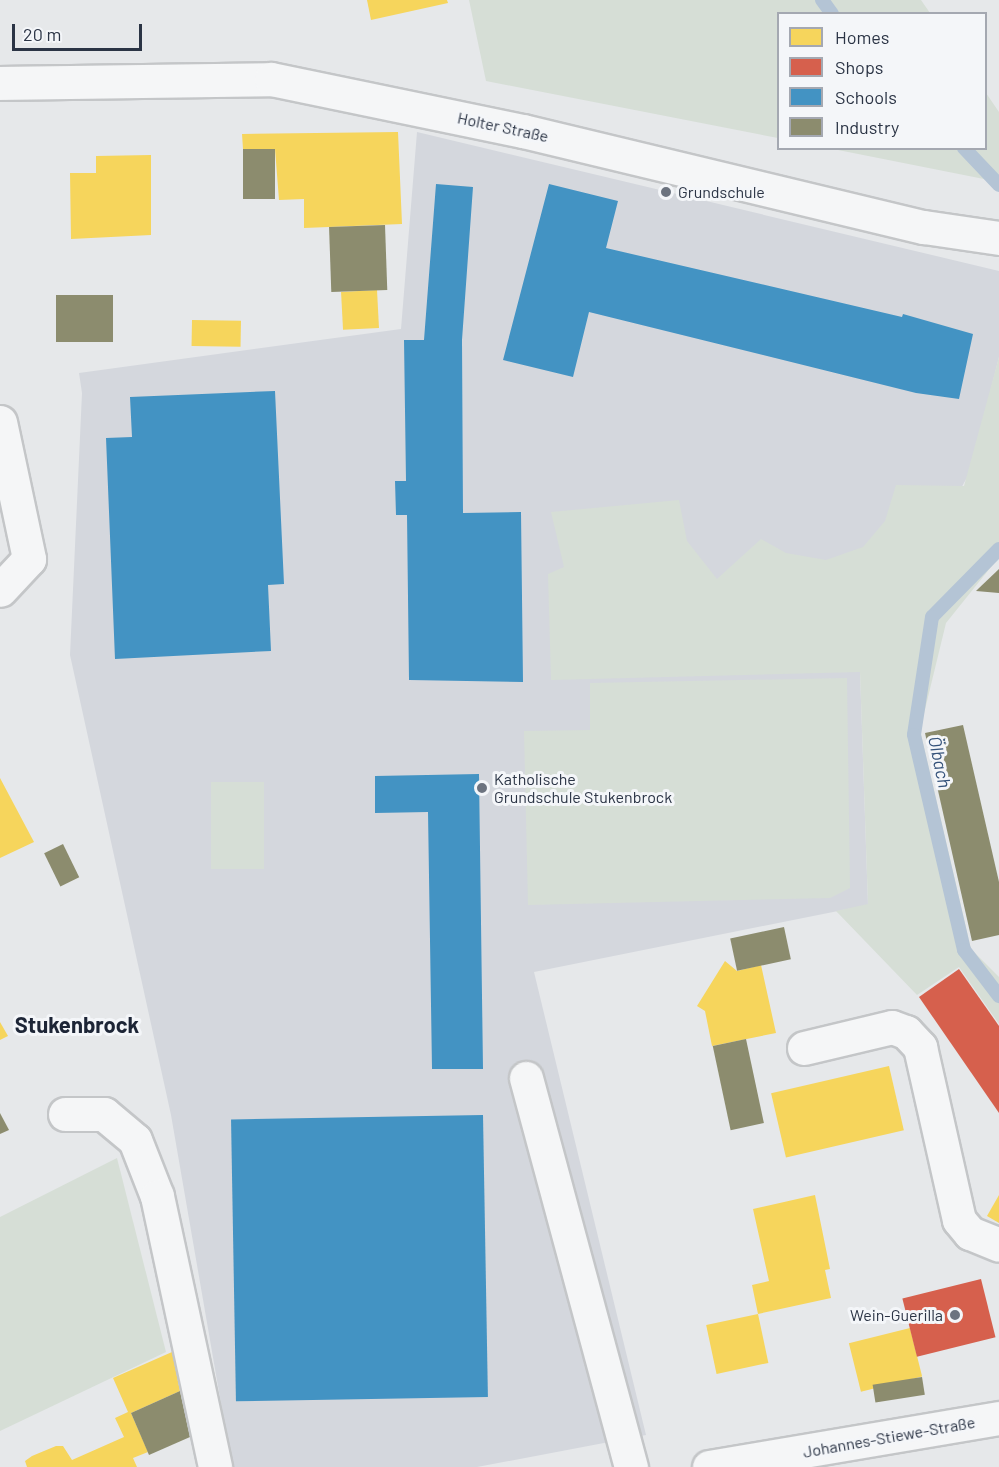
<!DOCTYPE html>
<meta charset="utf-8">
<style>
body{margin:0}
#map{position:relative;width:999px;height:1467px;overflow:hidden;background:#e6e8ea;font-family:Barlow,sans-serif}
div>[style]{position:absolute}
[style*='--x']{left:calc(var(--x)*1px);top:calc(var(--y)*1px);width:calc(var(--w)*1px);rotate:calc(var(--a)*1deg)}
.built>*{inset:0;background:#d4d7dd}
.green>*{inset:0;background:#d6ded6;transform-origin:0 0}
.homes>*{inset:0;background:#f6d55c;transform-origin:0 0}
.shops>*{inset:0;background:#d6604d;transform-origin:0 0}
.schools>*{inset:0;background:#4393c3;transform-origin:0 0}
.industry>*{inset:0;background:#8c8c6e;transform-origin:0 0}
.stream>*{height:14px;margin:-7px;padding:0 7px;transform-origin:7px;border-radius:7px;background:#b4c4d5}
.roads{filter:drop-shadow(2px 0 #c4c6c8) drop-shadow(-2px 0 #c4c6c8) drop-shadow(0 2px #c4c6c8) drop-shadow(0 -2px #c4c6c8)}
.minor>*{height:33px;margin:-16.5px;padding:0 16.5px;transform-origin:16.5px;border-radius:16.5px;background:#f5f6f7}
.dots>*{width:16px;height:16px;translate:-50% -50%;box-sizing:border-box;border:3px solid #f4f6f9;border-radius:50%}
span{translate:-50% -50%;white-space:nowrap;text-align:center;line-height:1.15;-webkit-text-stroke:6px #f4f6f9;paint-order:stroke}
.street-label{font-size:16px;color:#2b3445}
.poi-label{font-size:16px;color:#2b3445}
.left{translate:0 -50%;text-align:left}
.right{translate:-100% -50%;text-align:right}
.water-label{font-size:18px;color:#34527a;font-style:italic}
.district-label{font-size:22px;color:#1d2536;font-weight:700}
.legend{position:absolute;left:777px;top:12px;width:210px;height:138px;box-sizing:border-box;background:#f4f6f9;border:2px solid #a4a8b1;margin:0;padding:8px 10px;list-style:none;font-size:18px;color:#2b3445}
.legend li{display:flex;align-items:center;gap:12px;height:30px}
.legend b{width:30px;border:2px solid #a4a8b1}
.scale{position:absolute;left:12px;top:24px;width:130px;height:27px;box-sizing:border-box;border:3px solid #2b3445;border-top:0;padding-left:8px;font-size:18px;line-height:21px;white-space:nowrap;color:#2b3445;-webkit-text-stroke:4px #f4f6f9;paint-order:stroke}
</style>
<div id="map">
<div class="built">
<div style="clip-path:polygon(417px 132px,999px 271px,999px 357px,970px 472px,860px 672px,868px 905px,534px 972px,646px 1435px,477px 1467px,232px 1467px,171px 1115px,70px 655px,82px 393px,79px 373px,401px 329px)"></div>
</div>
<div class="green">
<div style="clip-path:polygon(469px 0,921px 0,930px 13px,778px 14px,778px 138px,486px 81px)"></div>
<div style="clip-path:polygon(986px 93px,999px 112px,999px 182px,833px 149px,986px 148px)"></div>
<div style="clip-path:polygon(999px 357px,999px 557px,946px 623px,920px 730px,971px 949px,999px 977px,999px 1024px,959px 967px,917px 995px,836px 911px,868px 904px,860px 672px,551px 680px,548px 574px,564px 567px,551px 512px,679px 500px,687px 541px,717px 579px,761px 539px,786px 553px,826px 560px,863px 547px,885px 521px,896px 485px,964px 486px)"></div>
<div style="clip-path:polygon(847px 678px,850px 888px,830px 898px,528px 905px,524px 731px,590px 730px,590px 683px)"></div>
<div style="left:211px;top:782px;width:53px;height:87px"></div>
<div style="clip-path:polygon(117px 1158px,166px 1352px,0 1431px,0 1217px)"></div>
</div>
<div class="homes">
<div style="clip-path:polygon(367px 0,447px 0,448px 3px,371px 20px)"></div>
<div style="clip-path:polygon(398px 132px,402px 224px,304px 228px,304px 199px,279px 200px,275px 149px,243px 149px,242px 134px)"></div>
<div style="clip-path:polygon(151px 155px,151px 235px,71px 239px,70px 173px,96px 173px,96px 156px)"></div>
<div style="left:377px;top:290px;width:38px;height:36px;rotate:87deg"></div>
<div style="left:192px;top:320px;width:49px;height:26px;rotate:1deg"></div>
<div style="clip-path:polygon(0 778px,34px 842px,0 858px)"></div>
<div style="clip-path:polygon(725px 961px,737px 971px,761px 965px,776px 1033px,712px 1046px,705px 1011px,697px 1006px)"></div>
<div style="clip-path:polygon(0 1022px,8px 1036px,0 1040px)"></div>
<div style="left:889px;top:1066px;width:66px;height:121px;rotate:77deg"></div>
<div style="clip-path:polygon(815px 1195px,830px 1269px,825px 1270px,831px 1298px,758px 1314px,752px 1285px,769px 1281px,753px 1209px)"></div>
<div style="clip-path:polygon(999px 1195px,999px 1223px,987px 1216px)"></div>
<div style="left:758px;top:1314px;width:50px;height:53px;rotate:78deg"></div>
<div style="left:910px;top:1328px;width:50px;height:63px;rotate:76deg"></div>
<div style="clip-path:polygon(172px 1352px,180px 1391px,131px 1413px,148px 1452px,133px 1458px,137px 1467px,27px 1467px,25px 1461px,32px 1456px,56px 1446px,63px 1446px,72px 1460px,124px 1437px,115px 1418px,128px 1412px,113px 1378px)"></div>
</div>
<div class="shops">
<div style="clip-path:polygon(959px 969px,999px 1026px,999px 1113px,919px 997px)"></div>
<div style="left:981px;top:1279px;width:60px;height:81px;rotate:76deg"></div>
</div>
<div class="schools">
<div style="clip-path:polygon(436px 184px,473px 187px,462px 340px,463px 513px,521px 512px,523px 682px,409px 680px,407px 515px,396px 515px,395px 481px,406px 481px,404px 340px,424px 340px)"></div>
<div style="clip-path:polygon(549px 184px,618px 201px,606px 248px,902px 317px,903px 314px,973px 334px,959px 399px,916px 393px,589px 312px,573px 377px,503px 360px)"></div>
<div style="clip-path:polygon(275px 391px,284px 584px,268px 585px,271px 651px,115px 659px,106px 438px,132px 437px,130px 397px)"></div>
<div style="clip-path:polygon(479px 774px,483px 1069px,432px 1069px,428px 812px,375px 813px,375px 776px)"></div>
<div style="left:483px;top:1115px;width:282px;height:252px;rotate:89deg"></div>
</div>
<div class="industry">
<div style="left:243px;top:149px;width:32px;height:50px"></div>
<div style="left:385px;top:225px;width:65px;height:56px;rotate:88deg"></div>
<div style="left:56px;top:295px;width:57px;height:47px"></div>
<div style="clip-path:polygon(999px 569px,999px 593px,976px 591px,978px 589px)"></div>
<div style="clip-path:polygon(963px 725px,999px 882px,999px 935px,972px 941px,925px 733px)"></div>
<div style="left:63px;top:844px;width:37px;height:21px;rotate:64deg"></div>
<div style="left:784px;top:927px;width:33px;height:55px;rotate:78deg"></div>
<div style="left:746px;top:1039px;width:86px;height:34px;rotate:78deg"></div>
<div style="clip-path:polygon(0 1113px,9px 1130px,0 1134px)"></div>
<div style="left:922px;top:1377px;width:18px;height:50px;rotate:81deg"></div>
<div style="clip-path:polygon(180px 1391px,190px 1437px,149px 1455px,131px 1413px)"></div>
</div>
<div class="stream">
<div style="--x:822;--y:0;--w:17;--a:54"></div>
<div style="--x:964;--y:148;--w:51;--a:46.6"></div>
<div style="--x:999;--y:549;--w:95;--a:134.6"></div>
<div style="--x:932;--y:617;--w:119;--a:98.7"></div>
<div style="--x:914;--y:735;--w:221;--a:76.9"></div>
<div style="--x:964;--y:950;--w:58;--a:52.7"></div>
</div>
<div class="roads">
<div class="minor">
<div style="--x:0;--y:83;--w:271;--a:-0.8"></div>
<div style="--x:271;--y:79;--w:257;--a:11.7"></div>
<div style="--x:523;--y:131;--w:412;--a:13.5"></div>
<div style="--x:924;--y:227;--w:76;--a:8.3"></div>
<div style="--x:0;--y:422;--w:140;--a:78"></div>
<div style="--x:29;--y:559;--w:42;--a:133.1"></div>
<div style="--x:804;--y:1048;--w:90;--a:-13.4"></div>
<div style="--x:892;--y:1027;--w:15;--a:20"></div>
<div style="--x:906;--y:1032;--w:21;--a:47"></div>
<div style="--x:920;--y:1047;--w:177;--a:77.3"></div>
<div style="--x:959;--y:1220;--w:17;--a:50"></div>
<div style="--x:970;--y:1233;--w:31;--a:22"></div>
<div style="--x:526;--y:1078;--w:403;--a:74.9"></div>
<div style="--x:65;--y:1114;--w:39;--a:0"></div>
<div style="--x:104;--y:1114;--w:40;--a:40"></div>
<div style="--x:135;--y:1140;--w:60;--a:68.6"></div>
<div style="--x:157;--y:1196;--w:277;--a:77.9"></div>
<div style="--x:709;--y:1467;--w:294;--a:-9.6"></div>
</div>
</div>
<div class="dots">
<div style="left:666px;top:192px;background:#6c737f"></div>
<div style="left:482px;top:788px;background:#6c737f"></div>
<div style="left:955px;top:1315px;background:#6c737f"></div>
</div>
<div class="street-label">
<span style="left:503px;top:127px;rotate:12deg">Holter Straße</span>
<span style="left:889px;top:1437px;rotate:-10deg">Johannes-Stiewe-Straße</span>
</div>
<div class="poi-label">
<span class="left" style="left:678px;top:192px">Grundschule</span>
<span class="left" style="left:494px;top:788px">Katholische<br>Grundschule Stukenbrock</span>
<span class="right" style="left:943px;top:1315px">Wein-Guerilla</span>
</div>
<div class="water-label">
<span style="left:940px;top:762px;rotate:78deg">Ölbach</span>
</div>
<div class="district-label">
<span style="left:77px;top:1025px">Stukenbrock</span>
</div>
<ul class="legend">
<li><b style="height:16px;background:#f6d55c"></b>Homes</li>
<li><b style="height:16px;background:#d6604d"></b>Shops</li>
<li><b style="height:16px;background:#4393c3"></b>Schools</li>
<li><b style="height:16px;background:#8c8c6e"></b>Industry</li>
</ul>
<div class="scale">20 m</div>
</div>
